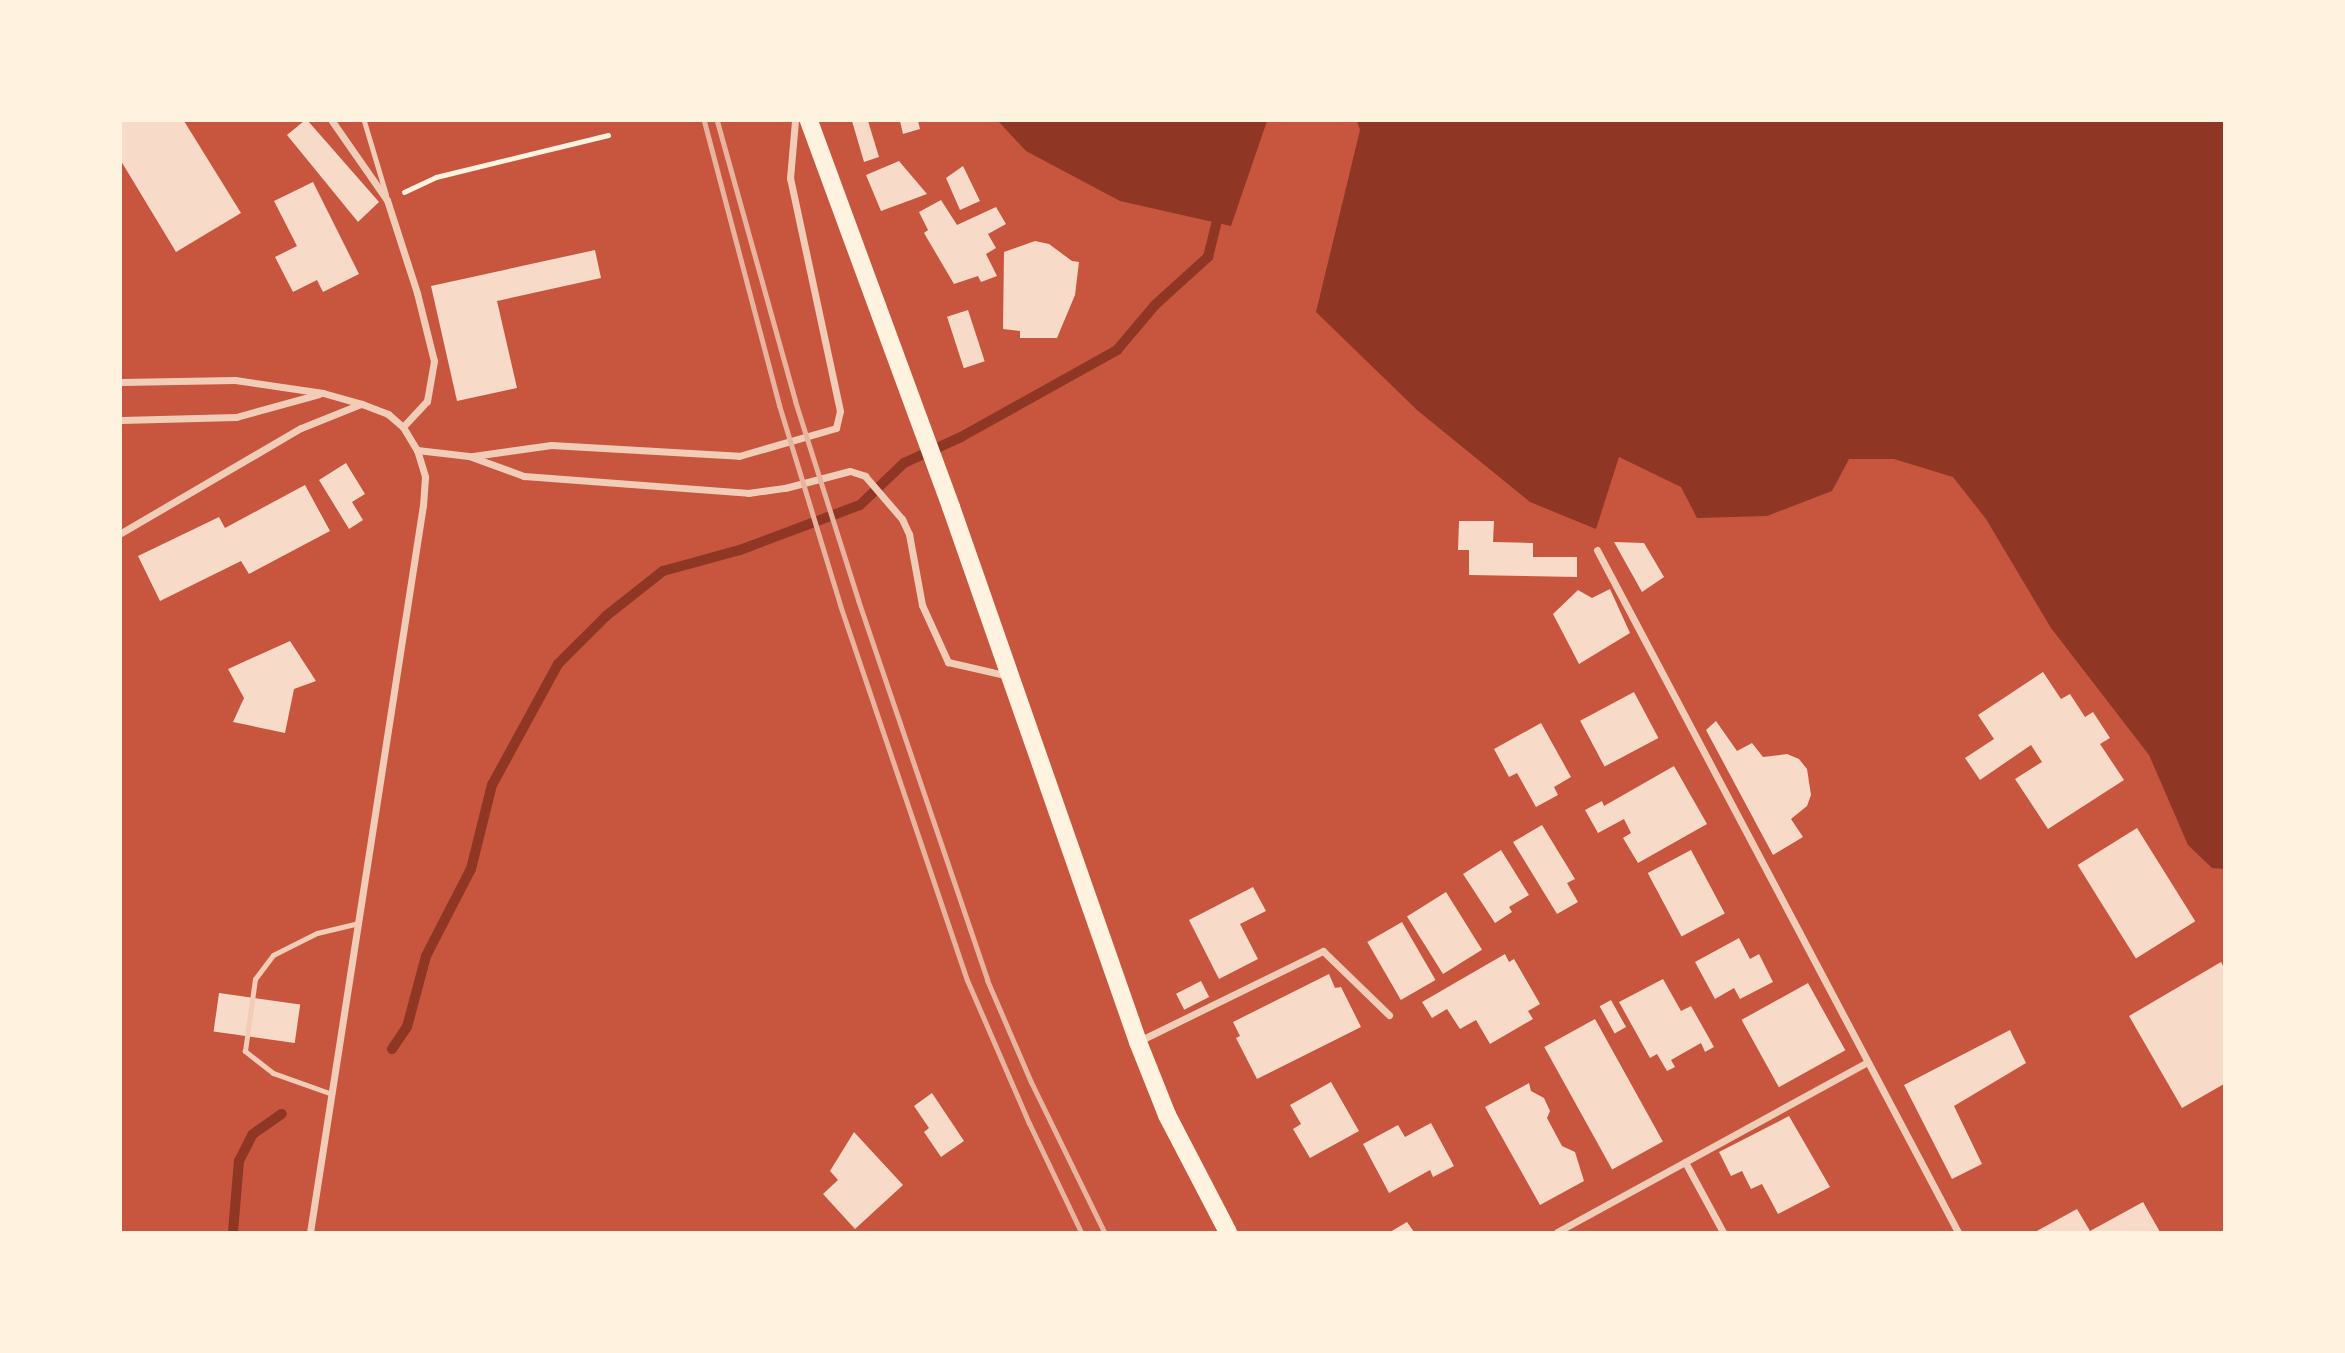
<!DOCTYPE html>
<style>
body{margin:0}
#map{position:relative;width:2345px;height:1353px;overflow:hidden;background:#c8553d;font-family:Jost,sans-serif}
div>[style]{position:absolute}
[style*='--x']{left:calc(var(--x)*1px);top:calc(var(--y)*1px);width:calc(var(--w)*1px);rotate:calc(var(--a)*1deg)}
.water>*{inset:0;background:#8f3625}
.stream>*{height:10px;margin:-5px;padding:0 5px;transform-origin:5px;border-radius:5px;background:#8f3625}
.building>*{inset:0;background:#f7dbc8;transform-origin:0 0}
.path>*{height:4.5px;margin:-2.25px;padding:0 2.25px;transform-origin:2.25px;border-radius:2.25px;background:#fff3e0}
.service>*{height:5px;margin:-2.5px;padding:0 2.5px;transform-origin:2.5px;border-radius:2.5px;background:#f1ccb7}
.minor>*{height:7px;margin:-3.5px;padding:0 3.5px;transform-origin:3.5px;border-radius:3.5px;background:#f1ccb7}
.primary>*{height:18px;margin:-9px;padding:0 9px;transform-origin:9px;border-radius:9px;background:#fff3e0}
.rail>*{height:5px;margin:-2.5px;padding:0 2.5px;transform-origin:2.5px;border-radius:2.5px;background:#e9b49f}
span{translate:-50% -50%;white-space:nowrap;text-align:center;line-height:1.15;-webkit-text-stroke:6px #fff3e0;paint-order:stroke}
.frame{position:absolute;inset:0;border:122px solid #fff3e0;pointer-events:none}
</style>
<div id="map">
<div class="water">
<div style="clip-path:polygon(998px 121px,1267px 121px,1231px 226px,1120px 201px,1026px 151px)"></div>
<div style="clip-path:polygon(1357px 121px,2224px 121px,2224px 869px,2212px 868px,2188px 845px,2149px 755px,2051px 628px,1986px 519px,1953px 477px,1894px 459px,1849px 459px,1832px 491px,1767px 516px,1697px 518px,1681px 487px,1619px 457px,1596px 529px,1530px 502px,1417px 410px,1316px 312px,1360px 130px)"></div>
</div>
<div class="stream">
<div style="--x:392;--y:1049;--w:27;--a:-56"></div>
<div style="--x:407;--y:1027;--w:73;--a:-75"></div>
<div style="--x:426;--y:956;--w:98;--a:-62.7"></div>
<div style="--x:471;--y:869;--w:87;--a:-76"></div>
<div style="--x:492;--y:785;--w:138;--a:-61.4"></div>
<div style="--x:558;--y:664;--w:68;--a:-45"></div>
<div style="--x:606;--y:616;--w:73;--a:-38.3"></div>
<div style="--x:663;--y:571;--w:80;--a:-15.3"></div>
<div style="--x:740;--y:550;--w:128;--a:-20.6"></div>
<div style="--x:860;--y:505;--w:61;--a:-43.7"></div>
<div style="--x:904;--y:463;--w:63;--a:-24.5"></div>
<div style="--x:961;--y:437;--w:179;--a:-29.1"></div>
<div style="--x:1117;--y:350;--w:59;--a:-49.8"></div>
<div style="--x:1155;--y:305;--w:72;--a:-42.2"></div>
<div style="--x:1208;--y:257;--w:36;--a:-76"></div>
<div style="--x:233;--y:1232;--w:71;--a:-85.2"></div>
<div style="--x:239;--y:1161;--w:30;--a:-63"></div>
<div style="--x:253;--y:1134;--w:35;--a:-35"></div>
</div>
<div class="building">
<div style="clip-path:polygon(121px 121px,184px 121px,241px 213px,176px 252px,121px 161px)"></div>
<div style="clip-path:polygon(304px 121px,308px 121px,379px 202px,358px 222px,287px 135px)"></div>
<div style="clip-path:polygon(852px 121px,868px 121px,879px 157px,864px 162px)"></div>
<div style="clip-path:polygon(900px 121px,918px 121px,920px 129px,903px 134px)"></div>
<div style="clip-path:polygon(899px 161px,927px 194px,881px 211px,866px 175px)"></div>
<div style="clip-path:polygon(963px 166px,980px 201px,960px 210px,946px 178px)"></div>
<div style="clip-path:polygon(313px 182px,359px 274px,323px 292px,317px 280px,293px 292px,275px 257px,297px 246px,274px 201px)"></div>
<div style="clip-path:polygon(941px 200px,957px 225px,996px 207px,1006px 224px,988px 234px,996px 248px,986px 254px,997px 276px,981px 282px,978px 276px,954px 284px,924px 233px,928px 230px,919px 212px)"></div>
<div style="clip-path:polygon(1035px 241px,1049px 244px,1072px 261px,1079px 262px,1075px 295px,1057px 338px,1020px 338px,1020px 331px,1003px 329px,1004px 252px)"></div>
<div style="clip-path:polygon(595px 250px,601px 278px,497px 301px,517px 388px,457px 401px,431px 286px)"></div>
<div style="left:968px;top:310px;width:54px;height:22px;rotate:72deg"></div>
<div style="clip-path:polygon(346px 463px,365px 494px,352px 502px,363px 520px,349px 529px,319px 480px)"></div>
<div style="clip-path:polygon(305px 485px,330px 531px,249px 574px,241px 561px,160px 601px,138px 556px,219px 517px,225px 528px)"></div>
<div style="clip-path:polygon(1459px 521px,1494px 521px,1493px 542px,1533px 543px,1533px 557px,1577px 557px,1577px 577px,1469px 575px,1469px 550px,1458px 550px)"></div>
<div style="clip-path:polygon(1614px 542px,1644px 543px,1664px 577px,1642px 592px)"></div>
<div style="clip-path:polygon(1610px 589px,1630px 633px,1579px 664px,1553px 614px,1578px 590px,1592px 598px)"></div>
<div style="clip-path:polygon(290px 641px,316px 681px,294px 689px,285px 733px,233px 722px,244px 698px,228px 669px)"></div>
<div style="clip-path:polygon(2043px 672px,2061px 699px,2070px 694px,2085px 717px,2093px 712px,2110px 738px,2100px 744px,2124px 780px,2048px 829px,2015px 779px,2042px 762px,2031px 745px,1980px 780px,1965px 758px,1994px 739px,1978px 715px)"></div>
<div style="left:1634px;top:692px;width:52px;height:61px;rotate:62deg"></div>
<div style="clip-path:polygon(1716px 721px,1737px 751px,1752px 743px,1763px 757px,1787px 754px,1799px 759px,1807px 769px,1811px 795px,1807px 806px,1791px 819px,1803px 837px,1773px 855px,1706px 730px)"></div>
<div style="clip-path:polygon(1541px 723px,1571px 777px,1554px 787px,1558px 795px,1536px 807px,1517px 773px,1509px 777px,1494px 749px)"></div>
<div style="clip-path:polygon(1674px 766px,1707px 824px,1638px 863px,1623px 838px,1631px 833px,1624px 819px,1598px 833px,1585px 810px,1602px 801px,1604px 806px)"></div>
<div style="clip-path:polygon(1542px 825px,1575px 879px,1567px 883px,1578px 902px,1557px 914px,1513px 842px)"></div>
<div style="left:2137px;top:828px;width:110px;height:70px;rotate:58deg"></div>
<div style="clip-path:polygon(1501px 850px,1529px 895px,1509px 907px,1512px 912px,1495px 923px,1463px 874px)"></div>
<div style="left:1691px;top:850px;width:72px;height:49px;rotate:62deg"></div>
<div style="clip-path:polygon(1253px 887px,1266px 911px,1240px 924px,1258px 959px,1219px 979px,1189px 920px)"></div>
<div style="left:1446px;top:892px;width:68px;height:46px;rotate:58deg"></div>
<div style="left:1402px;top:922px;width:67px;height:40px;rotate:60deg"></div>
<div style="clip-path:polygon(1739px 938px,1750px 959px,1759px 954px,1773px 982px,1740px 999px,1734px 988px,1715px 999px,1695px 962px)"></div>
<div style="clip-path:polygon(1505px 954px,1509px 962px,1514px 959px,1540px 1004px,1528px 1011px,1533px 1019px,1490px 1044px,1476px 1020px,1460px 1029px,1447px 1009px,1432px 1018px,1422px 1002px)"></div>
<div style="clip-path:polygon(2221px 962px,2224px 968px,2224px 1084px,2182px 1108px,2129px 1016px)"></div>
<div style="clip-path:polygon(1329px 974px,1335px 988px,1341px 987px,1361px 1027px,1257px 1079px,1236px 1038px,1240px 1036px,1233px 1022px)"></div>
<div style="clip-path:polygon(1663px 979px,1681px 1011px,1691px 1006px,1714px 1047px,1705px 1052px,1701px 1043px,1671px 1060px,1675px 1067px,1667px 1071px,1657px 1054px,1650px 1058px,1619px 1002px)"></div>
<div style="left:1201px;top:981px;width:18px;height:28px;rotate:63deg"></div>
<div style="left:1808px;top:983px;width:77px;height:76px;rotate:61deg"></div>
<div style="left:219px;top:993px;width:82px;height:39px;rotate:8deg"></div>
<div style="left:1611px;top:1000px;width:31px;height:13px;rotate:61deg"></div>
<div style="left:1595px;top:1019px;width:140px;height:58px;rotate:61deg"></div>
<div style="clip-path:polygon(2010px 1030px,2026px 1063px,1954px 1106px,1982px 1164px,1952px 1179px,1904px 1085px)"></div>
<div style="clip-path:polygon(1331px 1082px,1359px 1131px,1310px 1158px,1293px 1129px,1301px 1124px,1290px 1105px)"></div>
<div style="clip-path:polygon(1529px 1083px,1531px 1091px,1544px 1098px,1550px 1111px,1547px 1118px,1562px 1146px,1575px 1152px,1584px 1181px,1540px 1205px,1485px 1107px)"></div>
<div style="clip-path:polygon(932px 1093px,964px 1141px,941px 1157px,924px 1132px,929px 1128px,914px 1106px)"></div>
<div style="clip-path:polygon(1789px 1116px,1830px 1187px,1778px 1214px,1762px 1184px,1751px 1189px,1742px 1171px,1731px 1176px,1719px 1152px)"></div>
<div style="clip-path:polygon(1431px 1123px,1454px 1166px,1433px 1177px,1430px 1170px,1389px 1193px,1363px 1144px,1398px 1125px,1405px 1137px)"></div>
<div style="clip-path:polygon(854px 1132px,903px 1185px,855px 1229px,823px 1194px,838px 1180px,830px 1171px)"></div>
<div style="clip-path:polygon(2143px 1202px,2160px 1232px,2035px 1232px,2077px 1209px,2090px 1231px)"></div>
<div style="clip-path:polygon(1407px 1222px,1414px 1232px,1390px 1232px)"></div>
</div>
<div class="path">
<div style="--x:404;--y:192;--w:35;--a:-25"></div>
<div style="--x:436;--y:177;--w:177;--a:-13.7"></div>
</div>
<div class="service">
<div style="--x:364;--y:121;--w:77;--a:73.4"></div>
<div style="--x:332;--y:1094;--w:63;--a:-160.4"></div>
<div style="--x:273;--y:1073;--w:36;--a:-142"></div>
<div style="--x:245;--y:1051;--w:73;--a:-82.1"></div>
<div style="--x:255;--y:979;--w:30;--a:-53"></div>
<div style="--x:273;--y:955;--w:49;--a:-26.6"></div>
<div style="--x:317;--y:933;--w:43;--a:-13.4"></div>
</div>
<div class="minor">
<div style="--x:332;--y:121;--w:96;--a:55.2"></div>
<div style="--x:387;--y:200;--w:98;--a:72.1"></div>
<div style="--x:417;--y:293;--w:70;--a:76"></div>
<div style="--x:434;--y:361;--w:41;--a:99.9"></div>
<div style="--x:427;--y:401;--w:35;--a:133"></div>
<div style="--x:121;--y:382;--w:114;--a:-1"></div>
<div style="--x:235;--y:380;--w:89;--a:8.4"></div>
<div style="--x:323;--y:393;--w:41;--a:15.8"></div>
<div style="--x:362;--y:404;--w:28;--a:21"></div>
<div style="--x:388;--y:414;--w:20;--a:41"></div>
<div style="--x:403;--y:427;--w:27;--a:59"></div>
<div style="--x:417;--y:450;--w:28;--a:73"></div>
<div style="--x:425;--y:477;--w:28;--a:94"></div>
<div style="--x:423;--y:505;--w:736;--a:98.83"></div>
<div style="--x:121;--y:420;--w:115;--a:-1.5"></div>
<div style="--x:236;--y:417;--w:86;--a:-15.5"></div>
<div style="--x:417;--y:450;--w:52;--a:6.6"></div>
<div style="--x:469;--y:456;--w:59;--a:20"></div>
<div style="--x:524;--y:476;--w:225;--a:4.3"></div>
<div style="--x:748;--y:493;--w:37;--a:-8"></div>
<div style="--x:785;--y:488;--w:67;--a:-14.7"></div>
<div style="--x:850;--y:471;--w:16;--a:18"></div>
<div style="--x:865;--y:476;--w:57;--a:49.3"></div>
<div style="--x:902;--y:519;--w:17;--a:65"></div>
<div style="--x:909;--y:534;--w:72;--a:79.6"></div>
<div style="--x:922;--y:605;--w:63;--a:65.5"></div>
<div style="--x:948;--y:662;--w:63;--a:12.9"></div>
<div style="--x:473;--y:456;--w:79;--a:-8"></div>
<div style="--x:551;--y:445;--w:188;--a:3.3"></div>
<div style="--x:739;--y:456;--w:101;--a:-16.1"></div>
<div style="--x:836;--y:428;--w:17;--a:-77"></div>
<div style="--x:840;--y:411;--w:238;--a:-102.1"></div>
<div style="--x:790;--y:178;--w:57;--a:-85"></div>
<div style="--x:121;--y:533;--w:208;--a:-30.3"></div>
<div style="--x:301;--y:428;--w:65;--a:-21.8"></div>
<div style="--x:1597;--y:550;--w:772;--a:62.11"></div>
<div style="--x:1139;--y:1041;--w:205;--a:-26.1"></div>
<div style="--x:1323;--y:951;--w:92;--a:44.1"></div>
<div style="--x:1685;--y:1162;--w:80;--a:61.5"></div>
<div style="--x:1557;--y:1232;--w:354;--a:-28.7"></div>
</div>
<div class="primary">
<div style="--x:809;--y:121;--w:411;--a:69.8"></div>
<div style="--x:951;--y:507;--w:567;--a:70.73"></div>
<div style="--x:1138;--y:1042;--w:79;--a:68.3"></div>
<div style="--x:1167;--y:1115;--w:132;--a:62.5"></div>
</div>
<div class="rail">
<div style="--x:704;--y:121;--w:294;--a:75.2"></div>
<div style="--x:779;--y:405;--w:209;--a:73"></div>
<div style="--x:840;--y:605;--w:396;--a:71.3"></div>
<div style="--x:967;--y:980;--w:156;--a:66.6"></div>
<div style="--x:1029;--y:1123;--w:121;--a:64.5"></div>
<div style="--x:717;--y:121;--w:291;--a:74.4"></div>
<div style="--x:795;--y:401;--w:209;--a:72.4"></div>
<div style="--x:858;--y:600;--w:401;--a:71.2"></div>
<div style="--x:987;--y:980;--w:111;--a:66.7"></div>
<div style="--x:1031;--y:1082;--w:167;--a:64"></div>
</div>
<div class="frame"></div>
</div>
